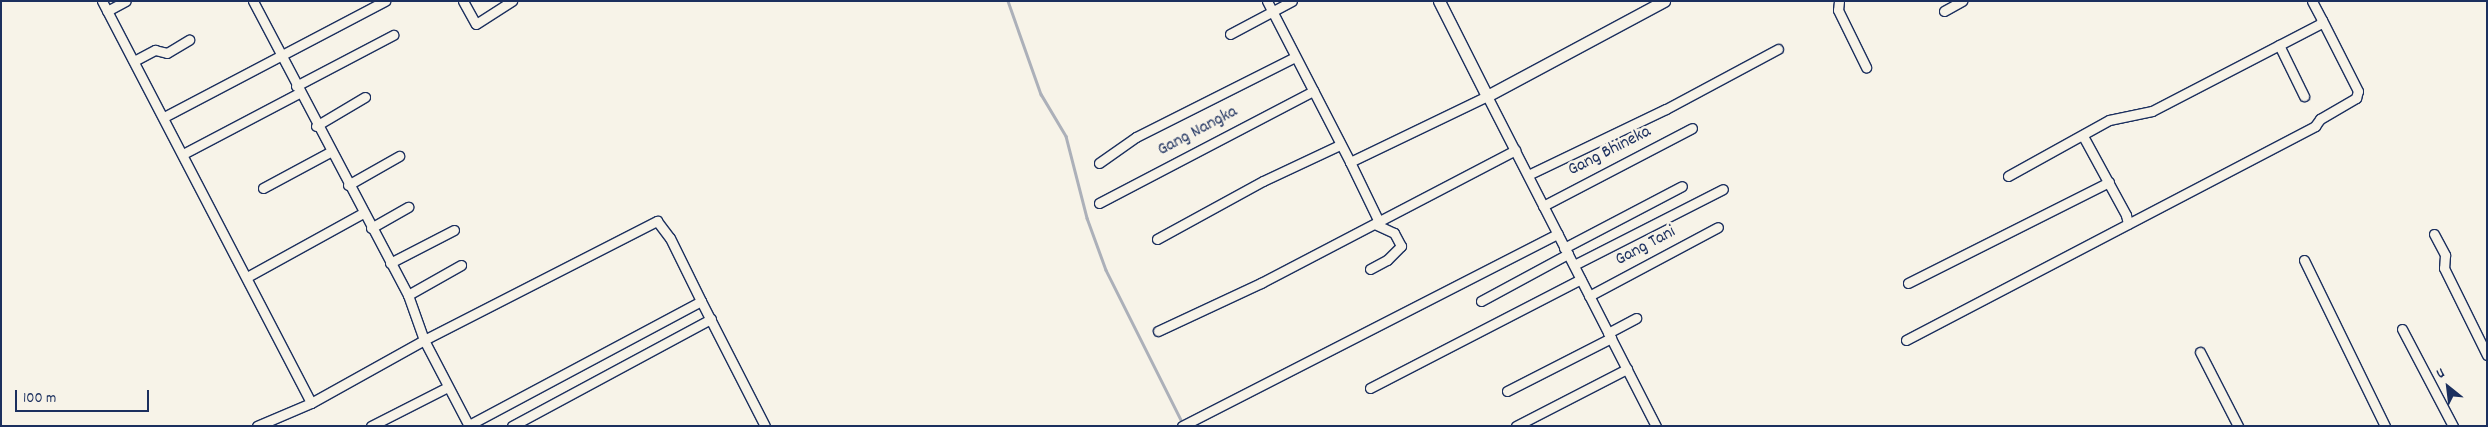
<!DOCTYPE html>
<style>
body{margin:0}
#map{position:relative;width:2488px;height:427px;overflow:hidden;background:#f7f3e8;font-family:Dekko,sans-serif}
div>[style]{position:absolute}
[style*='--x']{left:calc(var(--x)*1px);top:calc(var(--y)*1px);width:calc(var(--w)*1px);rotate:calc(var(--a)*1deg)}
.stream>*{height:2.5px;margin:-1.25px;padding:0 1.25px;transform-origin:1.25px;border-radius:1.25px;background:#acb0b9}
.roads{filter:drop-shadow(1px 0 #1b2f5e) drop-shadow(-1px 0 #1b2f5e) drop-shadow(0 1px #1b2f5e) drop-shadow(0 -1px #1b2f5e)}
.minor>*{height:9px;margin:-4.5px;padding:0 4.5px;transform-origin:4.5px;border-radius:4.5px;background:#f7f3e8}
.tertiary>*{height:11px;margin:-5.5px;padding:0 5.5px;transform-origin:5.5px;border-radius:5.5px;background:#f7f3e8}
span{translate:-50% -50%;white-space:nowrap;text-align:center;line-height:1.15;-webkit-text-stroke:5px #f7f3e8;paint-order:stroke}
.street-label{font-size:18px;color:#1b2f5e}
.frame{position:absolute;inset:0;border:2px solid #1b2f5e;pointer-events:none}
.north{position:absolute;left:2423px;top:362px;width:50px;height:50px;-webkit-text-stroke:4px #f7f3e8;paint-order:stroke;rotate:331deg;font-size:14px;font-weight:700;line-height:20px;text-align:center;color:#1b2f5e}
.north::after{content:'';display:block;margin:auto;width:18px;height:22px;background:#1b2f5e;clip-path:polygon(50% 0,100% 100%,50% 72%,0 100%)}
.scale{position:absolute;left:15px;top:390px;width:134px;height:22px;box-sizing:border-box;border:2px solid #1b2f5e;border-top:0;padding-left:6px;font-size:15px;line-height:18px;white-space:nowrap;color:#1b2f5e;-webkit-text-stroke:4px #f7f3e8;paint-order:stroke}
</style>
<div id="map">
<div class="stream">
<div style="--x:1008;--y:1;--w:99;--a:70.5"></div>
<div style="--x:1041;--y:94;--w:49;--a:59.2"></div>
<div style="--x:1066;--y:136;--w:85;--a:75.6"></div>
<div style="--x:1087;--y:218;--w:55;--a:69.9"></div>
<div style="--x:1106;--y:270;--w:172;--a:63.4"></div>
</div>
<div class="roads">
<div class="minor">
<div style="--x:102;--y:1;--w:453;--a:62.5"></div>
<div style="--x:253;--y:1;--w:332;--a:62.2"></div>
<div style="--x:408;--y:295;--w:48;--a:70.4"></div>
<div style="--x:424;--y:340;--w:97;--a:62.4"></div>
<div style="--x:463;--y:1;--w:26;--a:61"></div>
<div style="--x:476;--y:24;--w:43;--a:-32.6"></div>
<div style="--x:1267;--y:1;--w:181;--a:62.7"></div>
<div style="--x:1350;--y:162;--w:152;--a:-25.7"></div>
<div style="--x:1487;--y:96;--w:371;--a:62.9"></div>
<div style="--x:1839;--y:1;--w:9;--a:96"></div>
<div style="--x:1838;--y:10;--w:64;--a:63.8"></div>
<div style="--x:107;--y:11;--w:21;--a:-28"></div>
<div style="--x:1944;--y:11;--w:21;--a:-29"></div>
<div style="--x:1230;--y:34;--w:70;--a:-28"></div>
<div style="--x:2279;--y:45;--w:57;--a:63.9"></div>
<div style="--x:134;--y:61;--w:24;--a:-28"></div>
<div style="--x:155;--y:50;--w:12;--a:14"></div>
<div style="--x:167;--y:53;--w:26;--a:-31"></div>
<div style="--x:296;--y:86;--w:110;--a:-27.7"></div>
<div style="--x:164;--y:117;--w:250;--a:-27.7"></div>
<div style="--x:316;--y:126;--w:57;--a:-30.6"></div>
<div style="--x:2083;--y:136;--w:90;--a:61.4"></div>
<div style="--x:2126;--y:215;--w:9;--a:77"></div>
<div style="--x:183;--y:154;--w:131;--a:-27.7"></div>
<div style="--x:1350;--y:162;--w:67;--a:64.2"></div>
<div style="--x:1099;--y:163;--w:45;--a:-35.1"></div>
<div style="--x:1136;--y:137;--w:178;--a:-26.7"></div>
<div style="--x:1528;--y:175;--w:153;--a:-25.6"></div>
<div style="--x:1666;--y:109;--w:127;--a:-28.2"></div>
<div style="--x:2008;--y:176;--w:115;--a:-29"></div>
<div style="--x:2109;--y:120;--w:44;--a:-11.8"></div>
<div style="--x:2152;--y:111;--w:189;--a:-27.4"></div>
<div style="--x:2320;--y:24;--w:4;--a:-63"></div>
<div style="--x:2322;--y:20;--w:21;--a:-118"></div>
<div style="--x:348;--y:185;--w:59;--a:-29.6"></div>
<div style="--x:263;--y:188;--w:76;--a:-28.2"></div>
<div style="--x:1099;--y:203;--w:242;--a:-27.6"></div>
<div style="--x:1543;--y:206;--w:168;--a:-27.6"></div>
<div style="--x:371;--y:228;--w:43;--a:-29.6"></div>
<div style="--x:2434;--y:234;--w:24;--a:62"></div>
<div style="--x:2445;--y:255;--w:13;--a:94"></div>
<div style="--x:2444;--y:268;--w:97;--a:63.7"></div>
<div style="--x:1157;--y:239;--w:121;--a:-28.7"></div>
<div style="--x:1263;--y:181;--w:85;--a:-25.1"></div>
<div style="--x:1564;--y:248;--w:133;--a:-27.7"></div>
<div style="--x:2304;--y:260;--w:185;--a:64"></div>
<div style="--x:390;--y:263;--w:72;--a:-27.3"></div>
<div style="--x:1574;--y:265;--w:167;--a:-27"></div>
<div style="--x:1370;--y:269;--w:19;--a:-28"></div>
<div style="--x:1387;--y:260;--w:20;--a:-45"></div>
<div style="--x:1401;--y:246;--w:15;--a:-118"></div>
<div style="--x:1394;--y:233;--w:21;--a:-155"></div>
<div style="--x:247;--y:277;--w:132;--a:-28.9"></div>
<div style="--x:1908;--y:283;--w:225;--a:-26.7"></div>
<div style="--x:408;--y:295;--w:61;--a:-29.5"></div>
<div style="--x:1589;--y:296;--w:146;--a:-28.1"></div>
<div style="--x:1481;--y:301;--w:99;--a:-28.4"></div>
<div style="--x:2402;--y:329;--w:110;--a:62.3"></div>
<div style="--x:1158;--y:331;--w:114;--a:-25"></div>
<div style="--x:1261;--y:283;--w:287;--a:-27.6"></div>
<div style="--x:1608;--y:333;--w:32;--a:-28"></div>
<div style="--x:1906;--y:340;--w:462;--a:-27.6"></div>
<div style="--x:2315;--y:126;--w:9;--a:-54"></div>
<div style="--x:2320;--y:119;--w:42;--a:-30.3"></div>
<div style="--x:2356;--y:98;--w:7;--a:-74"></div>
<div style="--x:2358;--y:91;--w:80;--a:-116.9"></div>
<div style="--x:2200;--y:352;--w:83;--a:62.8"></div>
<div style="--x:1370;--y:388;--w:237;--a:-27.3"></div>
<div style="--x:1507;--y:391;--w:117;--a:-27"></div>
<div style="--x:469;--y:425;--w:263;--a:-28.1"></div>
<div style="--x:701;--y:301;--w:140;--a:62.9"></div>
<div style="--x:257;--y:426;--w:59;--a:-23.1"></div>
<div style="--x:311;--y:403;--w:129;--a:-29.1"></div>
<div style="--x:424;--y:340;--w:262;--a:-27.1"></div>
<div style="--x:657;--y:221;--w:21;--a:53"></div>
<div style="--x:670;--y:238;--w:70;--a:63.8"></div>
<div style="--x:371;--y:426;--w:86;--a:-26.9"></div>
<div style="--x:512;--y:426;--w:226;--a:-28.3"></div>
<div style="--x:1182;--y:426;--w:422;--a:-27.1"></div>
<div style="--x:1516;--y:426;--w:125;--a:-27.2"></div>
</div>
<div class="tertiary">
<div style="--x:1439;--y:1;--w:106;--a:63.2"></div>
<div style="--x:1487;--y:96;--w:201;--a:-28.2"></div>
</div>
</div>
<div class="street-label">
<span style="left:1198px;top:132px;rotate:-28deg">Gang Nangka</span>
<span style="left:1610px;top:152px;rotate:-27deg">Gang Bhineka</span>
<span style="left:1646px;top:247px;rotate:-28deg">Gang Tani</span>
</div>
<div class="frame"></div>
<div class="north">U</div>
<div class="scale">100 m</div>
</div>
